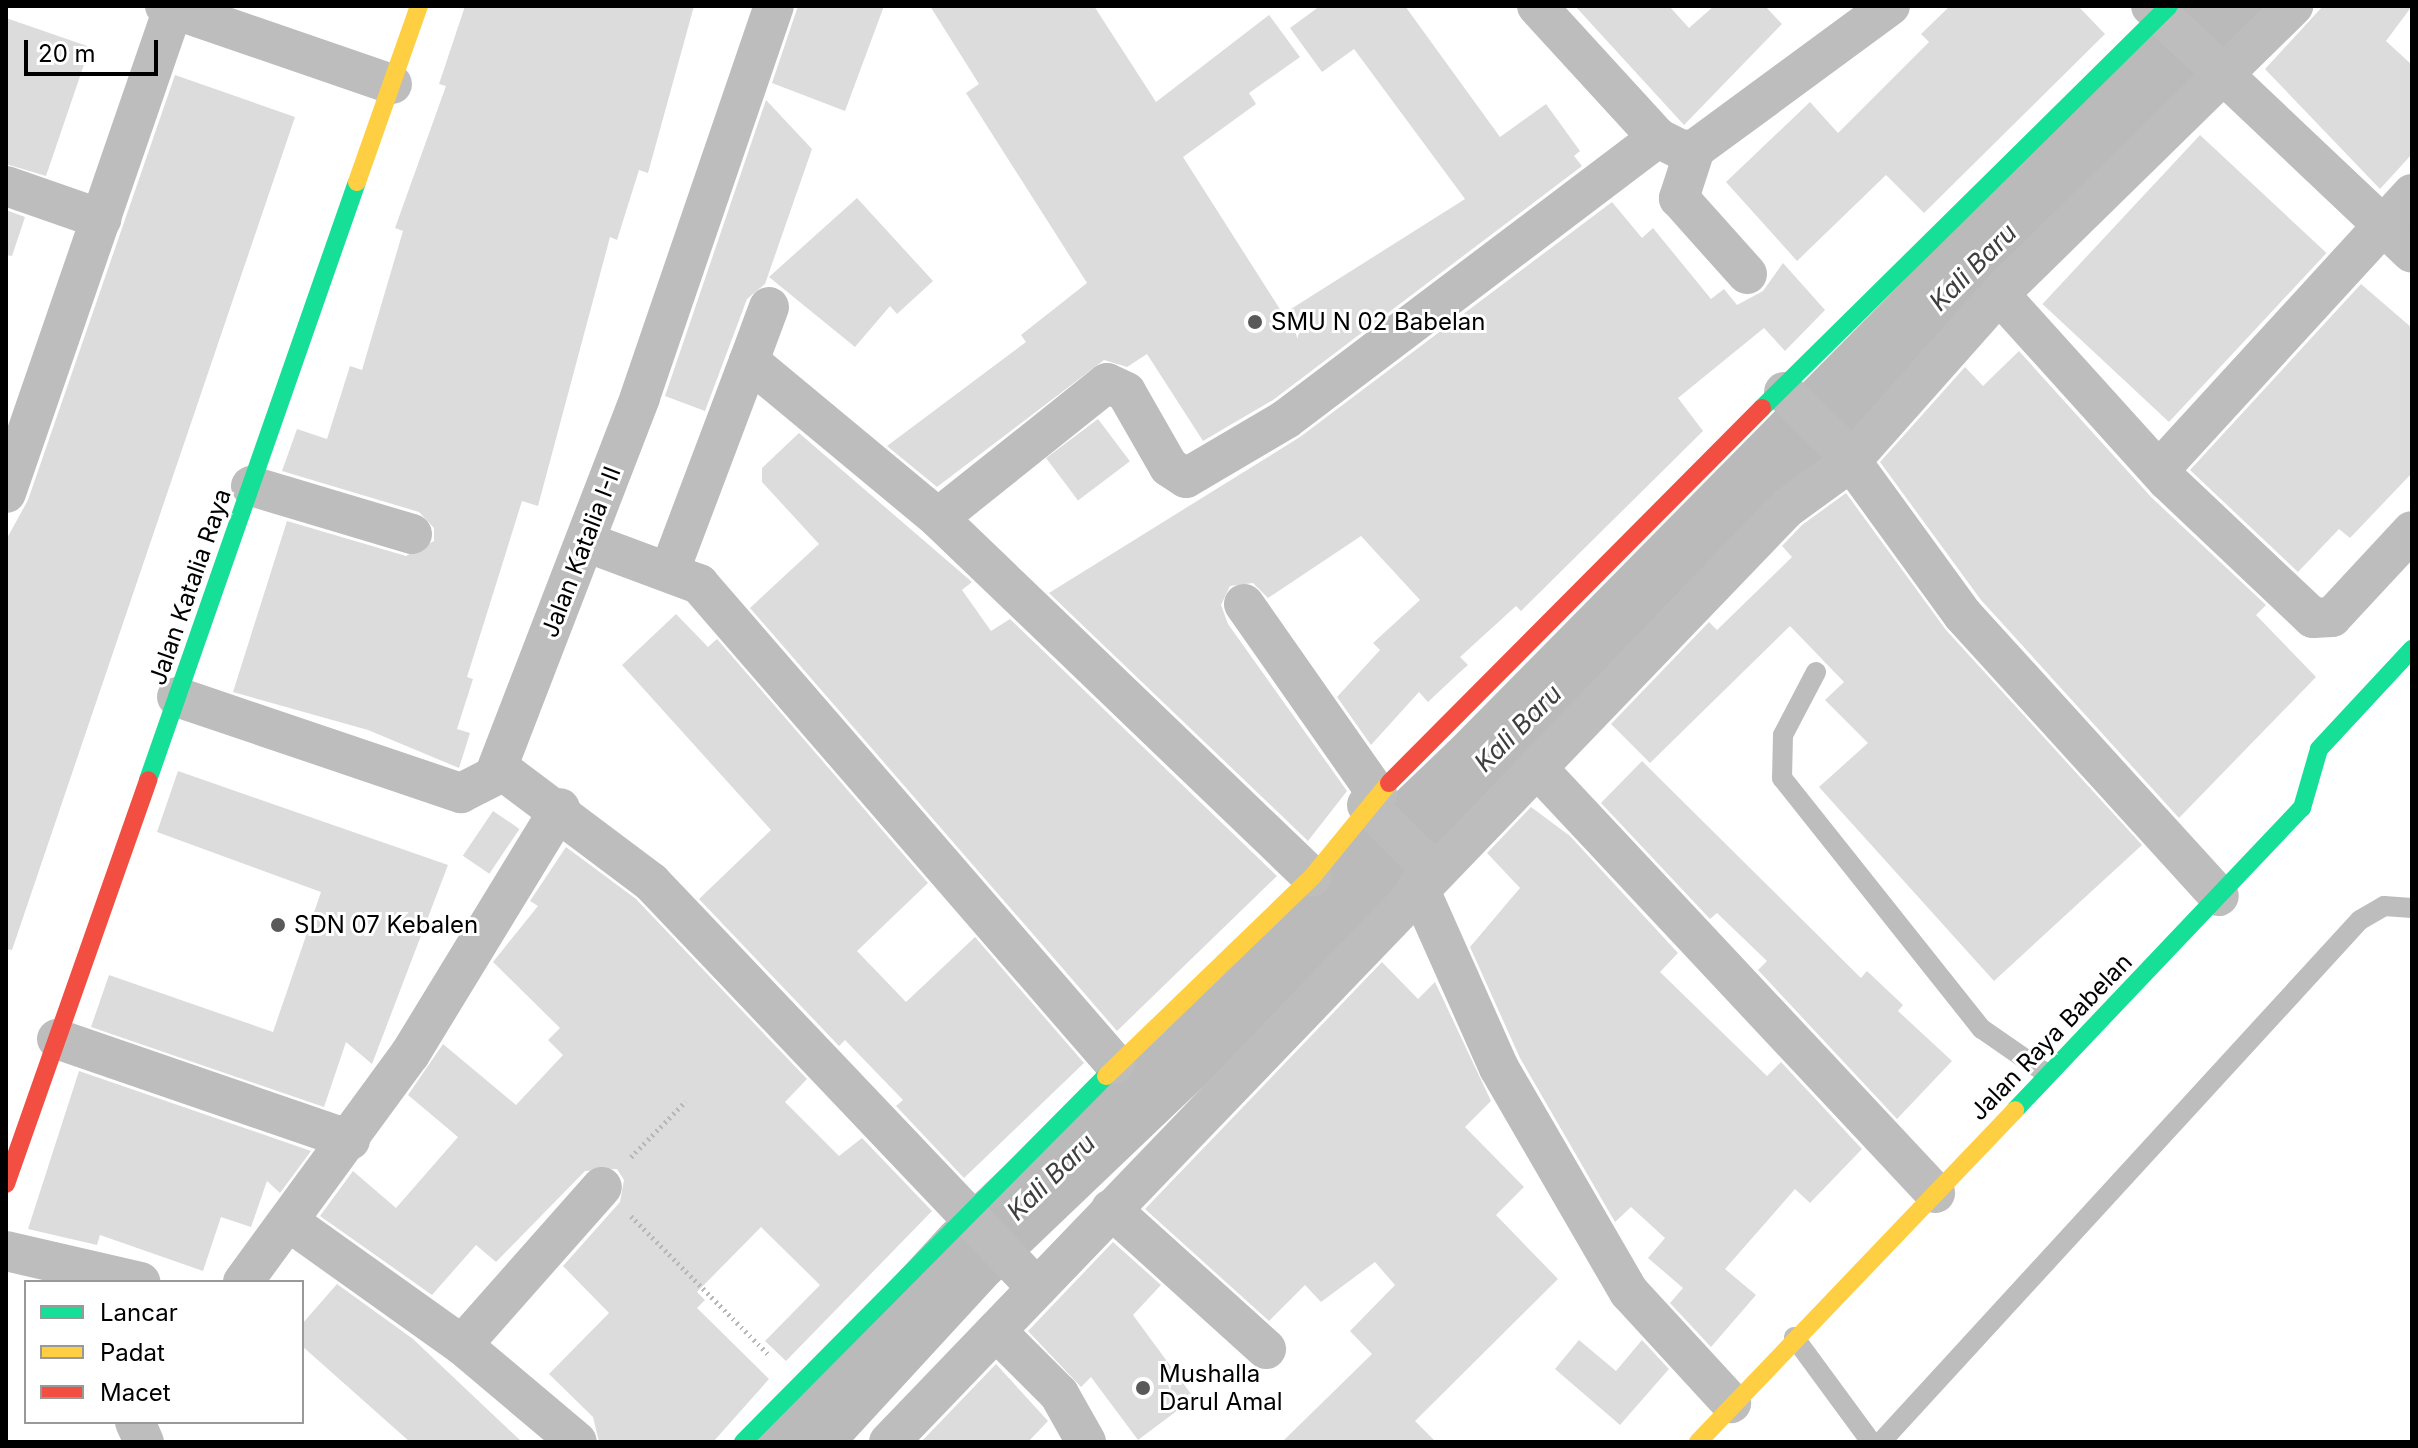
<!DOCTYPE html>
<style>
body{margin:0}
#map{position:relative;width:2418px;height:1448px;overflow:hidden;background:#fff;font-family:Inter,sans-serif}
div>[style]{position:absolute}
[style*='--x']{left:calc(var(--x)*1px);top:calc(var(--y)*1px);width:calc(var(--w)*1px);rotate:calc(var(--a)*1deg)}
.river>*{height:80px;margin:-40px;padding:0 40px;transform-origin:40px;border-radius:40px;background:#bababa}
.building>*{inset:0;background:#dcdcdc;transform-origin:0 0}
.path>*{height:5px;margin-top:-2.5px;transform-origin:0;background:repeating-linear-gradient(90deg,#b8b8b8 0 2px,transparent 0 6px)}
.lane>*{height:20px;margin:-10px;padding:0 10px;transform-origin:10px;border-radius:10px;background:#bdbdbd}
.street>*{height:40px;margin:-20px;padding:0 20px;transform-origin:20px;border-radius:20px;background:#bdbdbd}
.fast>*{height:18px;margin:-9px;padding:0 9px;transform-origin:9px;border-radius:9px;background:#16e098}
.slow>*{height:18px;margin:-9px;padding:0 9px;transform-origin:9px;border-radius:9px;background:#ffcf43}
.jam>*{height:18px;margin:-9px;padding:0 9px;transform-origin:9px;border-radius:9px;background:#f24e42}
.dots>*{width:22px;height:22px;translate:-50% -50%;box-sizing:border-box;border:4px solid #fff;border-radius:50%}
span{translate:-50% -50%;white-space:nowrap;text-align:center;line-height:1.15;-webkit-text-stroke:6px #fff;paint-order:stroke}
.poi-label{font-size:24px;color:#000}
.left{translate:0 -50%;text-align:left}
.street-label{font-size:24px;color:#000}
.water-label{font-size:26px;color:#3e3e3e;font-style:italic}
.frame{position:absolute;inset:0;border:8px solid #000;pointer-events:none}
.legend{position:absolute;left:24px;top:1280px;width:280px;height:144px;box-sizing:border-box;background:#fff;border:2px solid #999;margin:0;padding:10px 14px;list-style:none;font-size:24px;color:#000}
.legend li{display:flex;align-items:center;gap:16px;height:40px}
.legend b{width:40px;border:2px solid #999}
.scale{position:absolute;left:24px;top:40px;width:134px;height:36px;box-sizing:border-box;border:4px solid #000;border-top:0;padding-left:10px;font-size:24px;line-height:28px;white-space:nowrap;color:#000;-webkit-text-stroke:6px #fff;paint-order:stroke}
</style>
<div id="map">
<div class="river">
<div style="--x:797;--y:1442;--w:257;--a:-47.4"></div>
<div style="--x:971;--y:1253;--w:698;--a:-43.67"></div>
<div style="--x:1476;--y:771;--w:1075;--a:-45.38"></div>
</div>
<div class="building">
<div style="clip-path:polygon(465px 6px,694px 6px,648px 173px,639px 170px,617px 240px,610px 237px,538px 506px,522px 501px,467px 677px,473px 679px,457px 729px,470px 733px,459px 768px,368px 730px,233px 692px,287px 521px,406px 556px,434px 541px,434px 528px,419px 512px,282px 471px,297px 429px,327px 439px,350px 366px,362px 370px,403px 231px,395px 228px,446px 86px,439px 84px)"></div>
<div style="clip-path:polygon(798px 6px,884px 6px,845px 111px,772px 83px)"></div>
<div style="clip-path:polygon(930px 6px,1094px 6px,1156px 102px,1269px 15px,1300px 57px,1249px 93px,1256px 104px,1183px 157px,1283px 314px,1465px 199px,1354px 49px,1322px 72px,1290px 28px,1320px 6px,1405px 6px,1500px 137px,1546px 104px,1580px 151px,1574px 156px,1582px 166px,1273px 400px,1203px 441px,1147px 354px,1127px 367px,1104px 360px,937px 487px,887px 446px,1026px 342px,1021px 335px,1087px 283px,966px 93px,979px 84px)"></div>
<div style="clip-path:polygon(1575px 6px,1669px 6px,1689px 28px,1714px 6px,1765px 6px,1782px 24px,1684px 125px)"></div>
<div style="clip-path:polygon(1950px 6px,2078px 6px,2105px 34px,1924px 213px,1886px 175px,1797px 261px,1726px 182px,1810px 102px,1838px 133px,1929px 42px,1921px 34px)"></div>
<div style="clip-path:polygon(2323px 6px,2412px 6px,2386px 41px,2412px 65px,2412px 154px,2380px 189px,2265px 69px)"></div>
<div style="clip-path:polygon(6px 18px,90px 47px,46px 176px,6px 164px)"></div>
<div style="clip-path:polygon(175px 75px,295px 117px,12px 950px,6px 949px,6px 540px,28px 500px)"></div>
<div style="clip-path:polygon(766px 100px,812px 149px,765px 284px,747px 299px,705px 411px,665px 396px)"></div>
<div style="left:2200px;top:135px;width:173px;height:231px;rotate:43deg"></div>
<div style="clip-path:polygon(857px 198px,933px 281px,897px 314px,890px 306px,855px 347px,769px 277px)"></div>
<div style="clip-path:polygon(1612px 202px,1642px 238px,1653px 228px,1711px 299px,1724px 289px,1737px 305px,1763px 291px,1783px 263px,1825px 310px,1785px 351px,1764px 328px,1678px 398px,1703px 431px,1521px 611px,1516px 606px,1460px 657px,1468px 665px,1460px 672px,1428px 702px,1419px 692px,1371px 745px,1337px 697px,1380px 650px,1373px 643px,1420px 600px,1361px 536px,1268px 598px,1253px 583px,1230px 586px,1221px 605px,1228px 624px,1347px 791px,1308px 841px,1049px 593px,1300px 437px)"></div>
<div style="clip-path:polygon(6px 210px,25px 217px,12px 256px,6px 255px)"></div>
<div style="clip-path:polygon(2361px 284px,2412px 328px,2412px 473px,2350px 538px,2339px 529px,2298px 572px,2190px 470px)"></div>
<div style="clip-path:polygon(2019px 351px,2151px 497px,2266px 605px,2256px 615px,2316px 677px,2179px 818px,1981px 600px,1880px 462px,1965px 367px,1983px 386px)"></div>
<div style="left:1098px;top:419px;width:53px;height:65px;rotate:53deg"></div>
<div style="clip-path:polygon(799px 433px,972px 582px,962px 590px,991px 631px,1010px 619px,1277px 876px,1117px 1031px,750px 608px,819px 544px,762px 482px,762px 468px)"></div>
<div style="clip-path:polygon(1846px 493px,1946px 630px,2142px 845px,1994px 981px,1819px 787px,1868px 743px,1825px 700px,1844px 682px,1790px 626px,1650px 763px,1611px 724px,1709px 622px,1717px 630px,1792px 557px,1782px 546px,1802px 525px)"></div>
<div style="clip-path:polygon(676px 614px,708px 647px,717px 639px,928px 883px,857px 951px,906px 1002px,975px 937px,1084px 1063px,964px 1178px,896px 1106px,903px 1100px,845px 1040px,839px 1046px,699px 899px,771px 830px,622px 665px)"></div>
<div style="clip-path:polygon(1642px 761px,1861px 978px,1867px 971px,1903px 1005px,1898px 1011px,1952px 1061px,1897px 1119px,1758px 970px,1767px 961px,1717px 913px,1710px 919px,1601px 803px)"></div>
<div style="clip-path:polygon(178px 771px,448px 865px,372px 1064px,346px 1042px,324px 1107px,91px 1027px,109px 975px,273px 1032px,321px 892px,157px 832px)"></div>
<div style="clip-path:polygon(1531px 807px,1570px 836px,1678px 953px,1660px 972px,1767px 1076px,1781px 1062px,1862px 1149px,1810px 1203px,1795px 1189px,1725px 1269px,1756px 1295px,1711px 1347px,1670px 1303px,1683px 1288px,1648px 1258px,1665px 1238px,1631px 1207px,1615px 1222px,1520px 1058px,1470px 947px,1520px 888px,1487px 853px)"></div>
<div style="left:493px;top:811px;width:32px;height:54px;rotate:34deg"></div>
<div style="clip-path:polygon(566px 847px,636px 899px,807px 1079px,785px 1102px,839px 1156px,862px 1138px,932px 1211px,786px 1361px,765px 1341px,820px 1285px,761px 1227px,697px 1292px,705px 1300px,697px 1308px,769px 1379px,713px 1442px,599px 1442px,593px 1417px,549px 1374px,609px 1313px,563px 1266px,620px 1202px,624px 1180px,617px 1169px,585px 1171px,496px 1262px,476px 1245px,432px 1295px,320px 1216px,353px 1171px,396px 1208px,458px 1137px,408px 1095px,443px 1044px,516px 1105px,563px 1055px,548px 1040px,560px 1028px,493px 962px,538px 906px,530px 901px)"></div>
<div style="clip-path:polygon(1382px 962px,1418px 999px,1435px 982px,1491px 1101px,1465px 1127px,1524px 1187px,1496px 1215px,1558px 1279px,1415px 1421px,1436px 1442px,1282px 1442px,1372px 1354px,1350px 1331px,1395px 1285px,1375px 1262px,1321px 1302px,1305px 1285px,1269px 1321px,1145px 1209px)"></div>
<div style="clip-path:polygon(79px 1071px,311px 1151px,280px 1193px,267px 1181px,251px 1227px,221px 1217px,203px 1271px,100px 1235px,97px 1245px,28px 1229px)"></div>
<div style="clip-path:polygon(1113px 1242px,1161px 1285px,1133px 1315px,1194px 1398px,1138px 1440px,1091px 1377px,1081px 1387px,1028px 1331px)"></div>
<div style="clip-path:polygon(337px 1284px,413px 1339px,522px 1442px,410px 1442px,302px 1346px,302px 1324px)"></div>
<div style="clip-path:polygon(1579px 1340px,1616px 1371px,1642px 1340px,1669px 1369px,1620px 1425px,1555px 1369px)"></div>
<div style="clip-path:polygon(996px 1364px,1048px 1421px,1028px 1442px,921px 1442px)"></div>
</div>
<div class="path">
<div style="--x:631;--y:1157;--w:78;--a:-45.5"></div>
<div style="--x:631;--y:1216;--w:194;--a:45.2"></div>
</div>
<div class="lane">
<div style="--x:1816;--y:672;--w:71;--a:117.6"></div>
<div style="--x:1783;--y:735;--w:43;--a:91.3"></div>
<div style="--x:1782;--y:778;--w:321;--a:51.5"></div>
<div style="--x:1982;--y:1029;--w:79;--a:34.7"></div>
<div style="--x:1794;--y:1337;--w:130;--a:53.7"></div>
<div style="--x:1881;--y:1442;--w:708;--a:-47.46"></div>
<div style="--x:2360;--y:920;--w:28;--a:-30"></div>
<div style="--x:2384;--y:906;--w:28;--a:4"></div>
</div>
<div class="street">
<div style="--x:165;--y:6;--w:240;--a:19"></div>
<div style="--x:1537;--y:6;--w:179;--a:47.5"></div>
<div style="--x:1658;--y:138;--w:27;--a:27"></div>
<div style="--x:1682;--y:150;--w:13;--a:-4"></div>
<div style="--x:1695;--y:149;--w:242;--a:-36.3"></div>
<div style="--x:2151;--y:6;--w:359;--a:43.4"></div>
<div style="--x:1695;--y:149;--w:52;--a:108.1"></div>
<div style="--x:1679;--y:198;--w:102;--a:48.2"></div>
<div style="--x:6;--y:186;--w:101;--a:19.2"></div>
<div style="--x:1999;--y:294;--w:251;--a:47.9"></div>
<div style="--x:2167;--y:480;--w:201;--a:43.4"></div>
<div style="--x:2313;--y:618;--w:19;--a:-3"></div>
<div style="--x:2332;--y:617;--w:117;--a:-47.1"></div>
<div style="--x:769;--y:307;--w:58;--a:110.3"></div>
<div style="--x:749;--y:361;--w:246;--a:39.7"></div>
<div style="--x:938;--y:518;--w:518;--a:43.83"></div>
<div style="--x:1784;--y:392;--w:83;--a:44.5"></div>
<div style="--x:1843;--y:450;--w:204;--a:54"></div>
<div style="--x:1963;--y:615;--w:380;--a:47.7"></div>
<div style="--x:2160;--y:469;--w:373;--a:-47.5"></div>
<div style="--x:251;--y:486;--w:168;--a:16.6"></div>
<div style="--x:6;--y:493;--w:515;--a:-70.97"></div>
<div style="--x:938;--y:518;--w:216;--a:-38.6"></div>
<div style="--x:1107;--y:383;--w:21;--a:25"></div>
<div style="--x:1126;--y:392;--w:86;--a:60.2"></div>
<div style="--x:1169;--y:467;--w:20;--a:33"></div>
<div style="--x:1186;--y:478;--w:116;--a:-30.5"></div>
<div style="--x:1286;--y:419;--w:466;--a:-37.1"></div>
<div style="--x:586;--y:542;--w:121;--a:20.4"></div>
<div style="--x:699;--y:584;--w:635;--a:49.09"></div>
<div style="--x:670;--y:570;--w:223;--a:-69.3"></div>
<div style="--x:1244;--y:604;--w:232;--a:55"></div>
<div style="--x:177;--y:697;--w:300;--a:18.7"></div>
<div style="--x:461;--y:793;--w:37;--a:-27"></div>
<div style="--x:494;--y:776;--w:406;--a:-68.9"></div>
<div style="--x:640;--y:397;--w:413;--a:-71.1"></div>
<div style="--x:499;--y:768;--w:190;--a:36.9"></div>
<div style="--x:651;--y:882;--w:560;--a:46.45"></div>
<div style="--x:1538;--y:769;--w:581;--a:46.88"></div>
<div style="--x:1367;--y:805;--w:93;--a:45"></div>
<div style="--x:1418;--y:886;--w:199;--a:66"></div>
<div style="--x:1499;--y:1068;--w:259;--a:59.9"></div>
<div style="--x:1629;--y:1292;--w:151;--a:47.4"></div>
<div style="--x:57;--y:1039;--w:310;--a:19"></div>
<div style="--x:1111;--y:1209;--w:209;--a:42.1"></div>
<div style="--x:288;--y:1221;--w:214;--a:35.5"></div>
<div style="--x:462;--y:1345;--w:150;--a:40.1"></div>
<div style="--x:6;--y:1251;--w:138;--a:13"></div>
<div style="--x:243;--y:1282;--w:283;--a:-53.8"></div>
<div style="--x:410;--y:1054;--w:288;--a:-58.6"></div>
<div style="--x:996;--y:1331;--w:89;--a:45"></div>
<div style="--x:1059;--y:1394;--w:55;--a:60.6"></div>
<div style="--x:462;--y:1345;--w:211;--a:-48.5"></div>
<div style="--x:135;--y:1422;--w:22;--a:66"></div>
<div style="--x:889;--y:1442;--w:1296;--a:-46.13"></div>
<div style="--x:1787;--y:508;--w:77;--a:-36"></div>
<div style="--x:1849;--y:463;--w:226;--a:-48.4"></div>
<div style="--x:1999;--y:294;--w:412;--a:-44.4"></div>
</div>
<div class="fast">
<div style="--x:1762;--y:408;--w:572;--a:-44.65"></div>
<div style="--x:148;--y:780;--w:633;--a:-70.74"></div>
<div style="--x:2015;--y:1110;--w:417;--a:-46.5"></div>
<div style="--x:2302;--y:808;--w:61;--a:-73.9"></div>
<div style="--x:2319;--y:749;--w:137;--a:-47.1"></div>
<div style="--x:743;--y:1442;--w:515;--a:-45.24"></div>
</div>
<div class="slow">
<div style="--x:357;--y:182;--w:187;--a:-70.6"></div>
<div style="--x:1106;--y:1076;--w:286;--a:-44"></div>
<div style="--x:1312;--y:877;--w:122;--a:-50.7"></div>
<div style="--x:1698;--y:1442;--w:459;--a:-46.3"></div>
</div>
<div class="jam">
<div style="--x:1389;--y:783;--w:529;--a:-45.15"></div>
<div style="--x:6;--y:1184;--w:428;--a:-70.6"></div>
</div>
<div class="dots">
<div style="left:1255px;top:322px;background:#595959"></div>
<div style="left:278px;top:925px;background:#595959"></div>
<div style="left:1143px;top:1388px;background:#595959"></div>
</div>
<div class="poi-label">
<span class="left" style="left:1271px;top:322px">SMU N 02 Babelan</span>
<span class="left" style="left:294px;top:925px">SDN 07 Kebalen</span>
<span class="left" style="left:1159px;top:1388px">Mushalla<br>Darul Amal</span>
</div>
<div class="street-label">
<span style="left:581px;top:552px;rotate:-69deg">Jalan Katalia I-II</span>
<span style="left:190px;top:587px;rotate:-71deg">Jalan Katalia Raya</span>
<span style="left:2051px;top:1037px;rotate:-46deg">Jalan Raya Babelan</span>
</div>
<div class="water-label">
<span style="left:1973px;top:267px;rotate:-45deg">Kali Baru</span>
<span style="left:1518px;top:728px;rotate:-45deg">Kali Baru</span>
<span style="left:1051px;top:1177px;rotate:-44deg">Kali Baru</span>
</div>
<div class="frame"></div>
<ul class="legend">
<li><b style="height:10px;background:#16e098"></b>Lancar</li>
<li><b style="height:10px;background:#ffcf43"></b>Padat</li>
<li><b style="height:10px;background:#f24e42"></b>Macet</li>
</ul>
<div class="scale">20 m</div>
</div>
